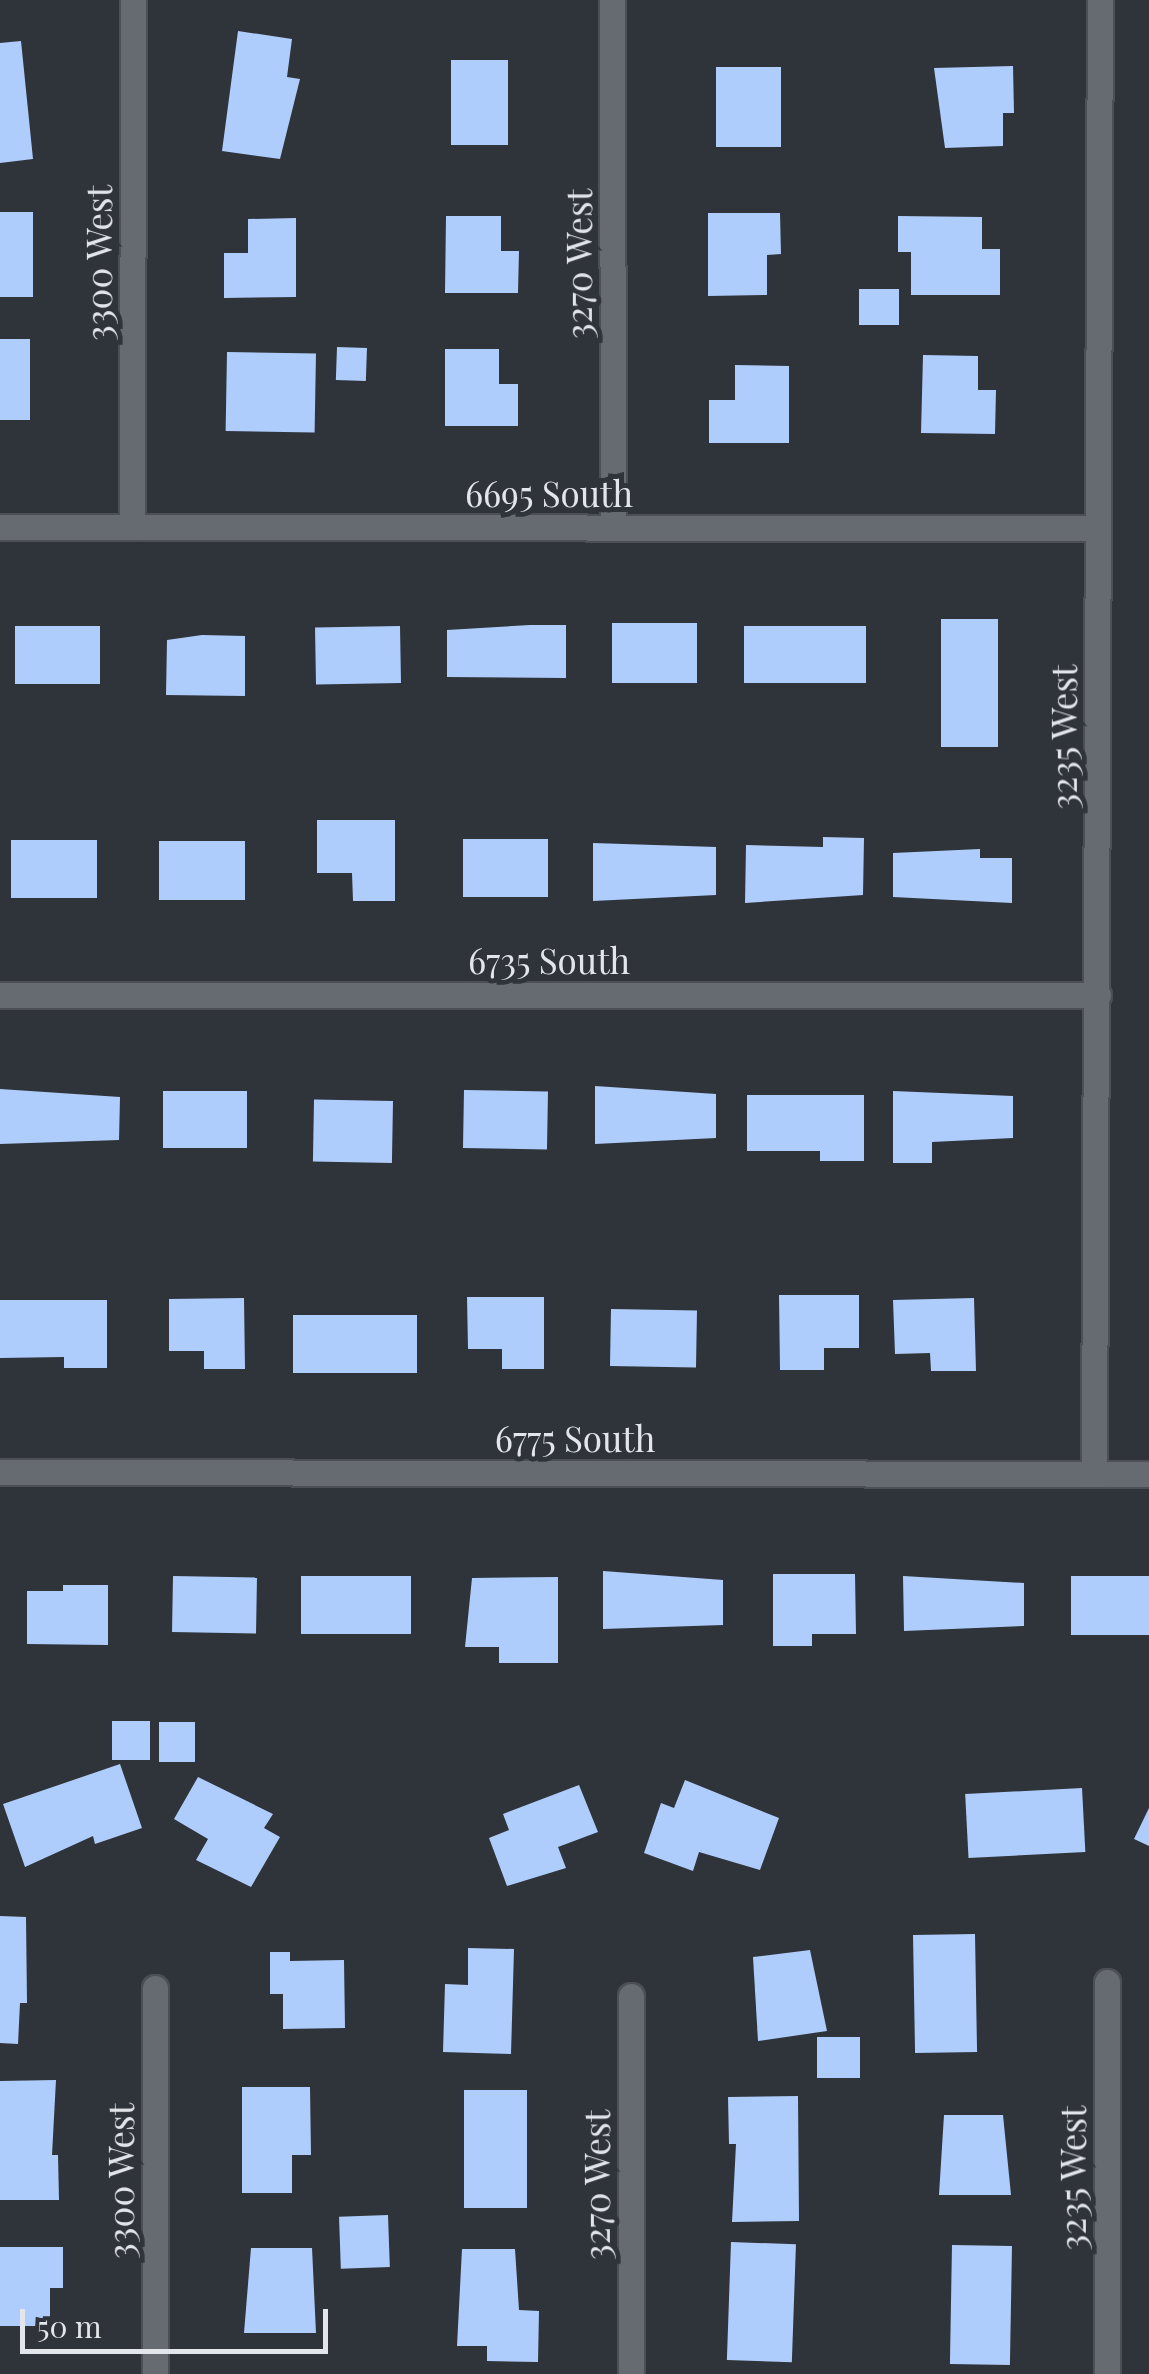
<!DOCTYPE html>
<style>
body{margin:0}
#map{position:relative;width:1149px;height:2374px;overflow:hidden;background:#2f343a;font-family:"Playfair Display",serif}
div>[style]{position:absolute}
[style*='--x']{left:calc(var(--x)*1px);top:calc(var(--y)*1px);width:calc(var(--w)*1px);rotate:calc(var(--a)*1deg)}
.building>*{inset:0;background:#afcdfc;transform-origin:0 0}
.roads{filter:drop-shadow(2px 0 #4c5055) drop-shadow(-2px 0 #4c5055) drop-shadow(0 2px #4c5055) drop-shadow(0 -2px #4c5055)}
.minor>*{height:25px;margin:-12.5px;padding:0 12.5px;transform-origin:12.5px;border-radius:12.5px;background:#666b72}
span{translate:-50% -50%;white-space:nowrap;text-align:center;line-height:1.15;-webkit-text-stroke:10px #2f343a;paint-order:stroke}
.street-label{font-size:35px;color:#e2e5e9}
.scale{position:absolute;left:20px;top:2309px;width:308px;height:45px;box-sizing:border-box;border:5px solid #e2e5e9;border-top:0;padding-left:12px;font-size:30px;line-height:35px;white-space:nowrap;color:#e2e5e9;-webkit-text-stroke:8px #2f343a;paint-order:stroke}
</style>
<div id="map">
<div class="building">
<div style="clip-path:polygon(238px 31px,292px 39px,287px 77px,300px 79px,280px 159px,222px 151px)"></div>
<div style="clip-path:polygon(21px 41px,33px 159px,0 163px,0 43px)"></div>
<div style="left:451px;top:60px;width:57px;height:85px"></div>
<div style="clip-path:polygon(1013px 66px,1014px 113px,1003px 113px,1003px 146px,945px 148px,934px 68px)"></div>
<div style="left:716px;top:67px;width:65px;height:80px"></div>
<div style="left:0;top:212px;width:33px;height:85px"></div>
<div style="clip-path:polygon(708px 213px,780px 213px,781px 254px,767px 255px,767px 295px,708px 296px)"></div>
<div style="clip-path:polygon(446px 216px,501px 216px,501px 251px,519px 251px,518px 293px,445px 293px)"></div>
<div style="clip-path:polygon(898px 216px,982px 217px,982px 249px,1000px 249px,1000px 295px,911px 295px,911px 252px,898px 252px)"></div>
<div style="clip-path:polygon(296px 218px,296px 297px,224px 298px,224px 253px,248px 253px,248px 219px)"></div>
<div style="left:859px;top:289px;width:40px;height:36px"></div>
<div style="left:0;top:339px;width:30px;height:81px"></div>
<div style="left:337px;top:347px;width:30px;height:33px;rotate:2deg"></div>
<div style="clip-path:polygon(445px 349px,499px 349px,499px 384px,518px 384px,518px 426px,445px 426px)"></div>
<div style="left:227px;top:352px;width:89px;height:79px;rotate:1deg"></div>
<div style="clip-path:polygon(923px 355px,978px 356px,978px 390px,996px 390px,995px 434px,921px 433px)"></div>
<div style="clip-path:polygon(735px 365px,789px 366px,789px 443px,709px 443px,709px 400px,735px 400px)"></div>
<div style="left:941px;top:619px;width:57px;height:128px"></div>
<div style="left:697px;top:623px;width:60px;height:85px;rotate:90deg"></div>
<div style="clip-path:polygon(530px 625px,566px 625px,566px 678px,447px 677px,447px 630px)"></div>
<div style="left:15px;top:626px;width:85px;height:58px"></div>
<div style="left:400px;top:626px;width:57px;height:85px;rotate:89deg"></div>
<div style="left:744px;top:626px;width:122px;height:57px"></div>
<div style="clip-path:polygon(202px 635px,245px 636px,245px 696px,166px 695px,167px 640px)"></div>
<div style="clip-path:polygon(317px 820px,395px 820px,395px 901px,353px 901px,352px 873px,317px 873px)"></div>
<div style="clip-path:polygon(823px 837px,864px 838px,863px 895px,745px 903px,746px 845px,823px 847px)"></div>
<div style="left:463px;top:839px;width:85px;height:58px"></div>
<div style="left:11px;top:840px;width:86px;height:58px"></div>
<div style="left:159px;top:841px;width:86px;height:59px"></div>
<div style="clip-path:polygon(593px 843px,716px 847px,716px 895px,593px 901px)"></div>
<div style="clip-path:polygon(980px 849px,980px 858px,1012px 858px,1012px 903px,893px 897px,893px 853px)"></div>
<div style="clip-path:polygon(595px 1086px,716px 1094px,716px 1138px,595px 1144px)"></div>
<div style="clip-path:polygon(0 1089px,120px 1097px,119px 1140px,0 1144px)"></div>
<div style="left:464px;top:1090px;width:84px;height:58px;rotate:1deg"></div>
<div style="left:163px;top:1091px;width:84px;height:57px"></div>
<div style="clip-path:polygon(893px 1091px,1013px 1096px,1013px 1138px,932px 1142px,932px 1163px,893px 1163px)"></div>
<div style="clip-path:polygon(747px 1095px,864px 1095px,864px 1161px,820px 1161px,820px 1151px,747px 1151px)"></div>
<div style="left:393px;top:1101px;width:62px;height:79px;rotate:91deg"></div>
<div style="clip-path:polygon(779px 1295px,859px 1295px,859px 1348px,824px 1348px,824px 1370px,780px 1370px)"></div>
<div style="clip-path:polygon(467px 1297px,544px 1297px,544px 1369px,502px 1369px,502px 1349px,468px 1349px)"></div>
<div style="clip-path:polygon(244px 1298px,245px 1369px,204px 1369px,204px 1351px,169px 1351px,169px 1299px)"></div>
<div style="clip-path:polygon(974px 1298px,976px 1371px,931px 1371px,930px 1353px,895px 1354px,893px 1300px)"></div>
<div style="clip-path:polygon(0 1300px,107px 1300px,107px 1368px,64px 1368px,64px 1357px,0 1358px)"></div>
<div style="left:611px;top:1309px;width:86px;height:57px;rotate:1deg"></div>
<div style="left:293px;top:1315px;width:124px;height:58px"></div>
<div style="clip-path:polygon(603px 1571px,723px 1580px,723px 1625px,603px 1629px)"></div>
<div style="clip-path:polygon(773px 1574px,855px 1574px,856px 1634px,812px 1634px,812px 1646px,773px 1646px)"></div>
<div style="left:173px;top:1576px;width:84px;height:56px;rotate:1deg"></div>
<div style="left:301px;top:1576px;width:110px;height:58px"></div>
<div style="clip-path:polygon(903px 1576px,1024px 1583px,1024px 1626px,904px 1631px)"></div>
<div style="left:1071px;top:1576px;width:78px;height:59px"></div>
<div style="clip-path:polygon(558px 1577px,558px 1663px,499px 1663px,499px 1647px,465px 1647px,472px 1578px)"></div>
<div style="clip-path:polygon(63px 1585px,108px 1585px,108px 1645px,27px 1644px,27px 1591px,63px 1591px)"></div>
<div style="left:112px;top:1721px;width:38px;height:39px"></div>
<div style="left:159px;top:1722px;width:36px;height:40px"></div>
<div style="clip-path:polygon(120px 1764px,142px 1828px,95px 1844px,93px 1836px,25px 1867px,3px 1804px)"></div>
<div style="clip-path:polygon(198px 1777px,273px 1814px,264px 1828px,280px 1837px,251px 1887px,196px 1860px,208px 1839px,174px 1819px)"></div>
<div style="clip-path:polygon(685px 1780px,779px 1818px,760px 1870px,699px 1852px,693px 1871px,644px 1853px,661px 1803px,674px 1808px)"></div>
<div style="clip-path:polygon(579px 1785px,598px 1832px,558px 1847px,566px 1868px,507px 1886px,489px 1838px,509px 1830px,503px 1814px)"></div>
<div style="left:1082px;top:1788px;width:64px;height:117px;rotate:87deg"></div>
<div style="clip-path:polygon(1149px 1808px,1149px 1846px,1134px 1839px)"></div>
<div style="clip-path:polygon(0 1916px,26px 1917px,27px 2003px,20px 2003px,18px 2044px,0 2043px)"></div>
<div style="left:975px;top:1934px;width:118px;height:62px;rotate:89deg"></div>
<div style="clip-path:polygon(468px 1948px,514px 1949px,511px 2054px,443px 2052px,445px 1984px,468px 1985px)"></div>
<div style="clip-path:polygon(810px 1950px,827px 2031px,758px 2041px,753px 1957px)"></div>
<div style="clip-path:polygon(270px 1952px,290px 1952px,290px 1961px,344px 1960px,345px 2028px,283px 2029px,283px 1994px,270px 1994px)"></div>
<div style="left:817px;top:2037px;width:43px;height:41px"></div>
<div style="clip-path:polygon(56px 2080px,52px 2155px,58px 2155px,59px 2200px,0 2200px,0 2081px)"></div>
<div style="clip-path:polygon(242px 2087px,310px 2087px,311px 2155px,292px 2155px,292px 2193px,242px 2193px)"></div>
<div style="left:527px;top:2090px;width:118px;height:63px;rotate:90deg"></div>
<div style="clip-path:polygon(798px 2096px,799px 2221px,732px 2222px,736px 2144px,729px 2144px,728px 2097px)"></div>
<div style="clip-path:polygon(944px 2115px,1003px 2115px,1011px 2195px,939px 2195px)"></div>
<div style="left:388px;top:2215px;width:52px;height:49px;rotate:88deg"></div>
<div style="left:731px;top:2242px;width:65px;height:118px;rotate:2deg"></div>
<div style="left:952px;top:2245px;width:60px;height:119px;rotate:1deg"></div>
<div style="clip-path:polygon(0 2247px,63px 2247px,63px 2288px,50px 2288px,50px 2326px,0 2326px)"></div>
<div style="clip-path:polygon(251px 2248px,312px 2248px,316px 2333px,244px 2333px)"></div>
<div style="clip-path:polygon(462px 2249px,515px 2249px,519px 2310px,539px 2311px,538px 2362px,487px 2361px,487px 2346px,457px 2346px)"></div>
</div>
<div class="roads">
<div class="minor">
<div style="--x:612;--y:0;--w:528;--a:89.89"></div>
<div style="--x:0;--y:527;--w:1098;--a:0.05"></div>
<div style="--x:132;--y:527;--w:527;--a:-89.89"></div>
<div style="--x:0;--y:995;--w:1098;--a:0"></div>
<div style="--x:0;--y:1472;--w:1149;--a:0.1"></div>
<div style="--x:1094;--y:1474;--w:1474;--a:-89.77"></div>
<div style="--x:1107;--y:1982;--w:392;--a:90"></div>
<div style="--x:155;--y:2374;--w:386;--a:-90"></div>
<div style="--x:631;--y:2374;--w:378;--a:-90"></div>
</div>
</div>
<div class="street-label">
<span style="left:98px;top:263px;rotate:-90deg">3300 West</span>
<span style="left:578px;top:264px;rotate:-90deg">3270 West</span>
<span style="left:549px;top:493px">6695 South</span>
<span style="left:1063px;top:737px;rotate:-90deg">3235 West</span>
<span style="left:549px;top:960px">6735 South</span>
<span style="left:575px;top:1438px">6775 South</span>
<span style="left:1072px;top:2178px;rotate:-90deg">3235 West</span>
<span style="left:120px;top:2181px;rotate:-90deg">3300 West</span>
<span style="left:596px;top:2185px;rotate:-90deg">3270 West</span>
</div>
<div class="scale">50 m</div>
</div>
